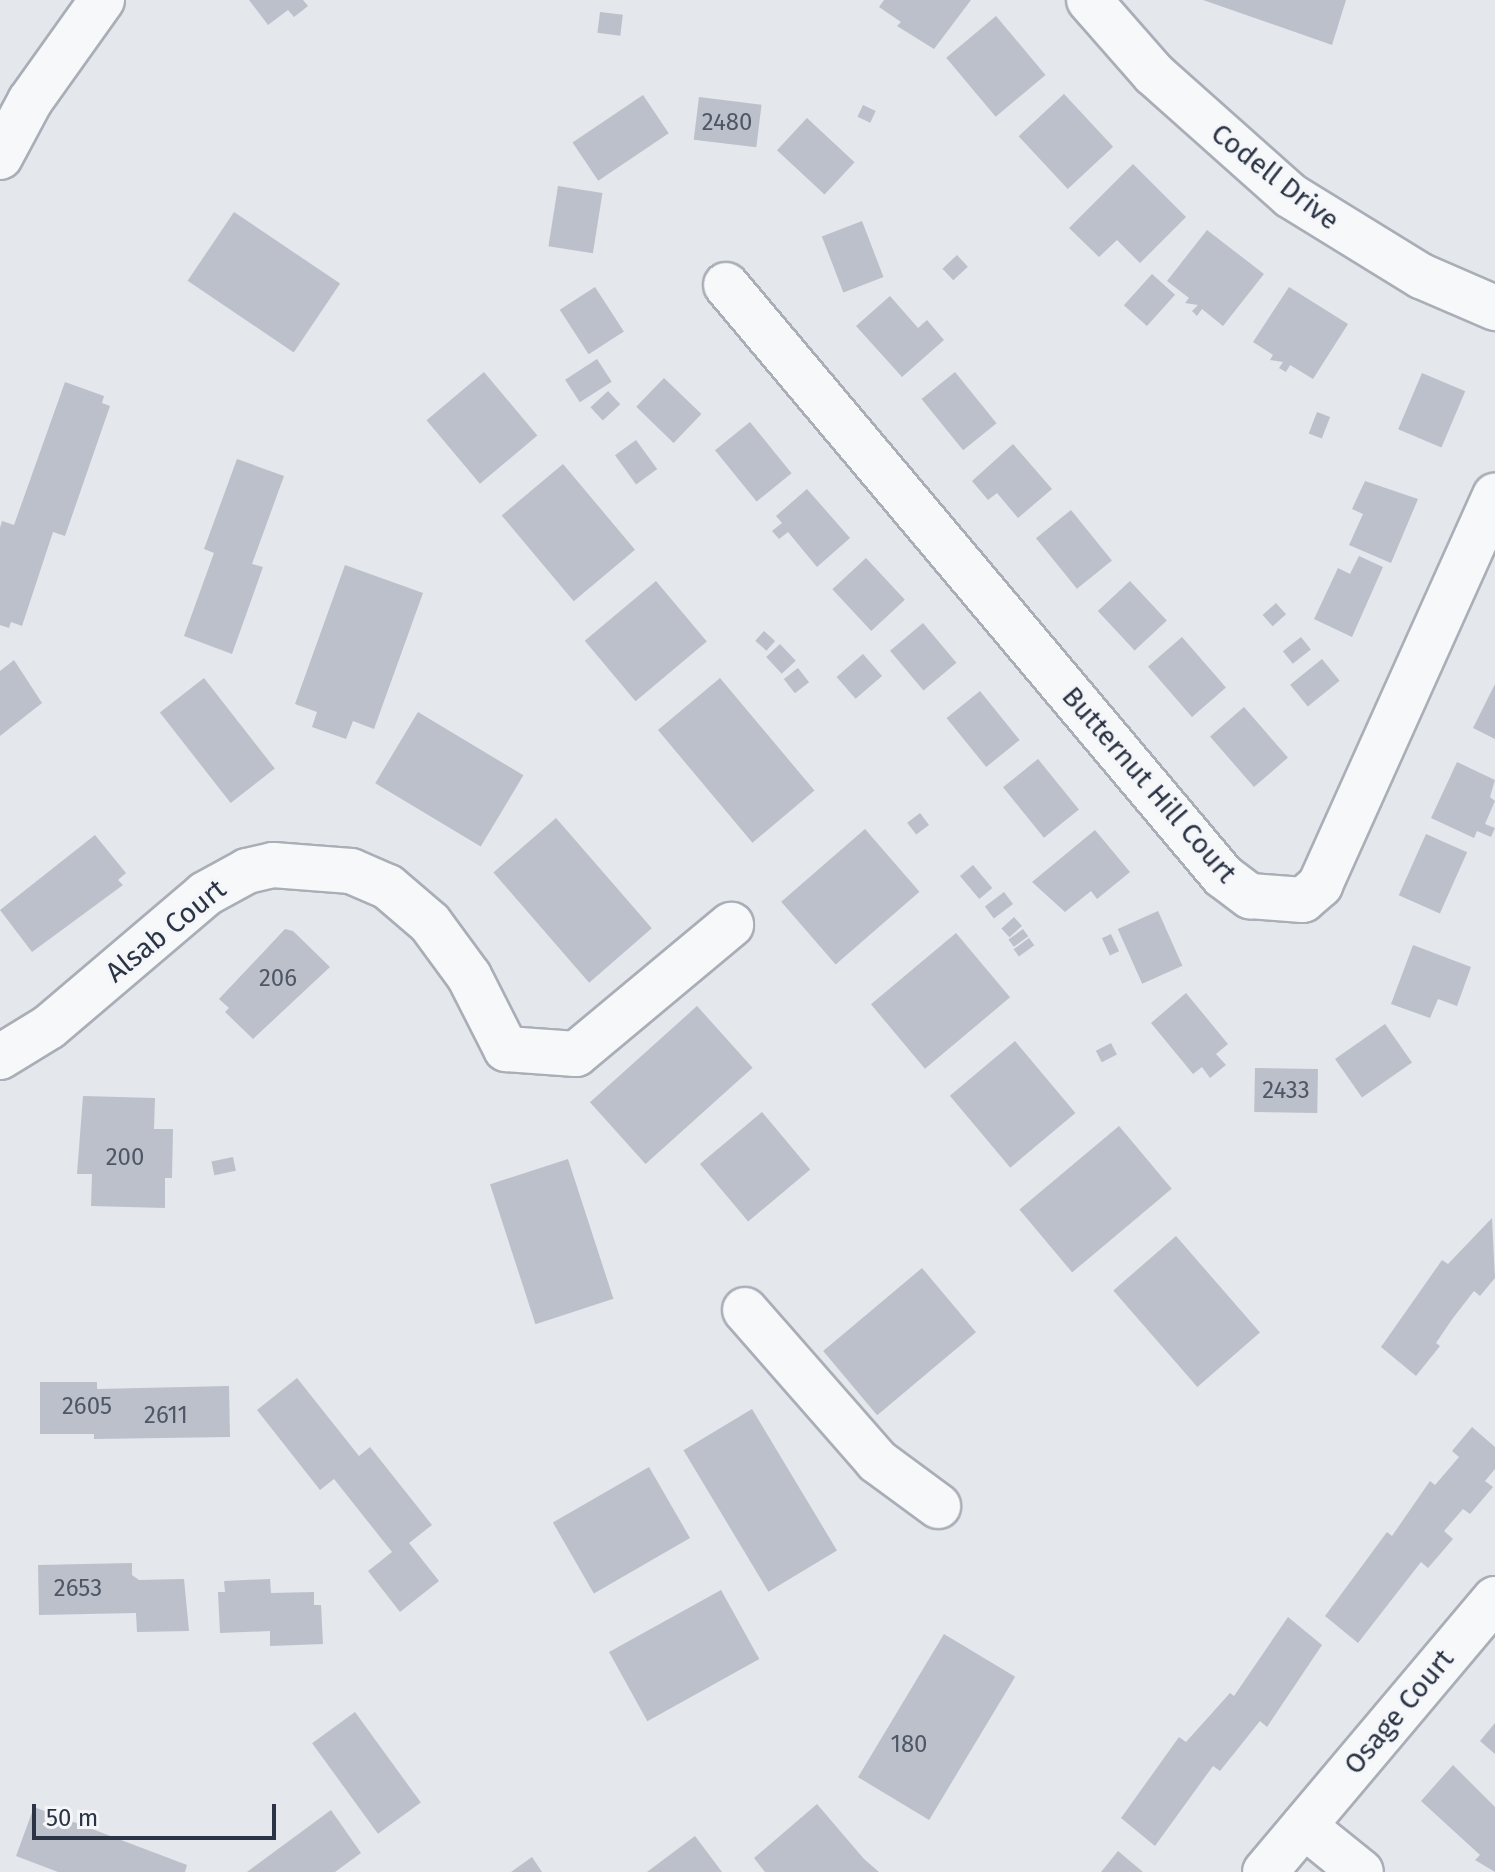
<!DOCTYPE html>
<style>
body{margin:0}
#map{position:relative;width:1495px;height:1872px;overflow:hidden;background:#e4e7ec;font-family:"Fira Sans",sans-serif}
div>[style]{position:absolute}
[style*='--x']{left:calc(var(--x)*1px);top:calc(var(--y)*1px);width:calc(var(--w)*1px);rotate:calc(var(--a)*1deg)}
.building>*{inset:0;background:#bbc0ca;transform-origin:0 0}
.roads{filter:drop-shadow(2px 0 #a9aeb7) drop-shadow(-2px 0 #a9aeb7) drop-shadow(0 2px #a9aeb7) drop-shadow(0 -2px #a9aeb7)}
.minor>*{height:44px;margin:-22px;padding:0 22px;transform-origin:22px;border-radius:22px;background:#f7f8fa}
span{translate:-50% -50%;white-space:nowrap;text-align:center;line-height:1.15;-webkit-text-stroke:6px #f4f6f9;paint-order:stroke}
.number-label{font-size:24px;color:#4f5766}
.number-label span{-webkit-text-stroke-width:0}
.street-label{font-size:28px;color:#2b3445}
.scale{position:absolute;left:32px;top:1804px;width:244px;height:36px;box-sizing:border-box;border:4px solid #2b3445;border-top:0;padding-left:10px;font-size:24px;line-height:28px;white-space:nowrap;color:#2b3445;-webkit-text-stroke:6px #f4f6f9;paint-order:stroke}
</style>
<div id="map">
<div class="building">
<div style="clip-path:polygon(249px 0,303px 0,308px 6px,294px 17px,288px 10px,268px 25px)"></div>
<div style="clip-path:polygon(884px 0,971px 0,934px 49px,897px 26px,901px 22px,879px 7px)"></div>
<div style="clip-path:polygon(1203px 0,1346px 0,1332px 45px)"></div>
<div style="left:600px;top:12px;width:23px;height:21px;rotate:7deg"></div>
<div style="left:996px;top:16px;width:77px;height:65px;rotate:50deg"></div>
<div style="left:1064px;top:94px;width:72px;height:62px;rotate:47deg"></div>
<div style="left:643px;top:95px;width:46px;height:85px;rotate:56deg"></div>
<div style="left:699px;top:97px;width:63px;height:43px;rotate:7deg"></div>
<div style="left:863px;top:105px;width:14px;height:13px;rotate:25deg"></div>
<div style="left:807px;top:118px;width:65px;height:44px;rotate:43deg"></div>
<div style="clip-path:polygon(1133px 164px,1186px 217px,1140px 263px,1117px 240px,1099px 257px,1069px 228px)"></div>
<div style="left:558px;top:186px;width:45px;height:61px;rotate:9deg"></div>
<div style="left:234px;top:212px;width:128px;height:83px;rotate:34deg"></div>
<div style="left:862px;top:221px;width:60px;height:43px;rotate:69deg"></div>
<div style="clip-path:polygon(1207px 230px,1264px 274px,1223px 326px,1202px 309px,1197px 316px,1192px 311px,1198px 305px,1185px 303px,1189px 298px,1167px 281px)"></div>
<div style="left:957px;top:255px;width:16px;height:20px;rotate:47deg"></div>
<div style="left:1152px;top:274px;width:31px;height:42px;rotate:42deg"></div>
<div style="left:595px;top:287px;width:53px;height:42px;rotate:57deg"></div>
<div style="clip-path:polygon(1289px 287px,1348px 324px,1313px 379px,1290px 365px,1286px 372px,1279px 368px,1283px 362px,1270px 360px,1273px 355px,1253px 342px)"></div>
<div style="clip-path:polygon(890px 296px,918px 328px,927px 320px,944px 340px,902px 377px,856px 326px)"></div>
<div style="left:597px;top:359px;width:27px;height:38px;rotate:57deg"></div>
<div style="left:484px;top:372px;width:83px;height:75px;rotate:50deg"></div>
<div style="left:955px;top:372px;width:66px;height:43px;rotate:51deg"></div>
<div style="left:1422px;top:373px;width:47px;height:61px;rotate:23deg"></div>
<div style="left:664px;top:378px;width:52px;height:40px;rotate:44deg"></div>
<div style="clip-path:polygon(65px 382px,104px 396px,102px 403px,110px 406px,65px 536px,53px 532px,22px 626px,11px 622px,9px 628px,0 625px,0 528px,2px 521px,14px 525px)"></div>
<div style="left:608px;top:391px;width:18px;height:24px;rotate:47deg"></div>
<div style="left:1317px;top:412px;width:14px;height:23px;rotate:21deg"></div>
<div style="left:750px;top:422px;width:66px;height:45px;rotate:51deg"></div>
<div style="left:636px;top:440px;width:36px;height:26px;rotate:54deg"></div>
<div style="clip-path:polygon(1013px 444px,1052px 489px,1018px 518px,997px 493px,988px 500px,972px 481px)"></div>
<div style="clip-path:polygon(237px 459px,284px 476px,252px 564px,263px 567px,232px 654px,184px 636px,214px 553px,204px 549px)"></div>
<div style="left:563px;top:464px;width:112px;height:80px;rotate:50deg"></div>
<div style="clip-path:polygon(1365px 481px,1418px 499px,1391px 563px,1349px 545px,1363px 514px,1352px 509px)"></div>
<div style="clip-path:polygon(807px 489px,850px 538px,817px 567px,788px 532px,779px 539px,772px 531px,782px 523px,776px 516px)"></div>
<div style="left:1071px;top:510px;width:65px;height:45px;rotate:51deg"></div>
<div style="clip-path:polygon(1359px 556px,1383px 567px,1352px 637px,1314px 619px,1338px 568px,1350px 574px)"></div>
<div style="left:866px;top:558px;width:57px;height:46px;rotate:47deg"></div>
<div style="clip-path:polygon(345px 565px,423px 593px,374px 729px,353px 721px,346px 739px,312px 727px,317px 712px,295px 704px)"></div>
<div style="left:656px;top:581px;width:79px;height:93px;rotate:50deg"></div>
<div style="left:1130px;top:581px;width:54px;height:44px;rotate:47deg"></div>
<div style="left:1276px;top:603px;width:15px;height:18px;rotate:48deg"></div>
<div style="left:923px;top:623px;width:52px;height:43px;rotate:50deg"></div>
<div style="left:764px;top:631px;width:15px;height:13px;rotate:42deg"></div>
<div style="left:1182px;top:637px;width:67px;height:45px;rotate:49deg"></div>
<div style="left:1301px;top:637px;width:16px;height:23px;rotate:52deg"></div>
<div style="left:780px;top:644px;width:23px;height:19px;rotate:47deg"></div>
<div style="left:863px;top:654px;width:29px;height:35px;rotate:49deg"></div>
<div style="left:1322px;top:659px;width:28px;height:41px;rotate:51deg"></div>
<div style="clip-path:polygon(14px 660px,42px 703px,0 736px,0 671px)"></div>
<div style="left:798px;top:668px;width:18px;height:18px;rotate:52deg"></div>
<div style="left:204px;top:678px;width:115px;height:56px;rotate:52deg"></div>
<div style="left:720px;top:678px;width:147px;height:81px;rotate:50deg"></div>
<div style="clip-path:polygon(1495px 684px,1495px 739px,1473px 728px)"></div>
<div style="left:980px;top:691px;width:63px;height:43px;rotate:51deg"></div>
<div style="left:1244px;top:707px;width:67px;height:45px;rotate:49deg"></div>
<div style="left:418px;top:712px;width:123px;height:83px;rotate:31deg"></div>
<div style="left:1038px;top:759px;width:65px;height:45px;rotate:51deg"></div>
<div style="clip-path:polygon(1457px 762px,1495px 780px,1490px 797px,1495px 801px,1485px 824px,1495px 828px,1491px 837px,1477px 831px,1474px 838px,1431px 818px)"></div>
<div style="left:920px;top:813px;width:15px;height:16px;rotate:53deg"></div>
<div style="left:556px;top:818px;width:146px;height:83px;rotate:49deg"></div>
<div style="left:865px;top:829px;width:83px;height:111px;rotate:49deg"></div>
<div style="clip-path:polygon(1095px 830px,1130px 872px,1097px 899px,1091px 891px,1065px 912px,1032px 882px)"></div>
<div style="left:1426px;top:834px;width:45px;height:67px;rotate:24deg"></div>
<div style="clip-path:polygon(95px 835px,126px 873px,118px 880px,123px 885px,32px 952px,0 910px)"></div>
<div style="left:973px;top:865px;width:30px;height:17px;rotate:50deg"></div>
<div style="left:1004px;top:892px;width:15px;height:24px;rotate:53deg"></div>
<div style="left:1158px;top:911px;width:60px;height:44px;rotate:66deg"></div>
<div style="left:1014px;top:917px;width:12px;height:17px;rotate:48deg"></div>
<div style="clip-path:polygon(285px 929px,293px 931px,330px 967px,253px 1039px,225px 1012px,229px 1008px,219px 999px)"></div>
<div style="left:1023px;top:929px;width:9px;height:18px;rotate:54deg"></div>
<div style="left:956px;top:933px;width:84px;height:111px;rotate:50deg"></div>
<div style="left:1111px;top:934px;width:19px;height:10px;rotate:65deg"></div>
<div style="left:1029px;top:938px;width:9px;height:19px;rotate:54deg"></div>
<div style="clip-path:polygon(1413px 945px,1471px 967px,1457px 1006px,1438px 999px,1430px 1018px,1391px 1004px)"></div>
<div style="clip-path:polygon(1186px 993px,1228px 1044px,1216px 1054px,1226px 1065px,1210px 1078px,1202px 1067px,1193px 1074px,1151px 1023px)"></div>
<div style="left:697px;top:1006px;width:83px;height:144px;rotate:48deg"></div>
<div style="left:1385px;top:1024px;width:47px;height:61px;rotate:55deg"></div>
<div style="left:1015px;top:1041px;width:94px;height:85px;rotate:50deg"></div>
<div style="left:1111px;top:1043px;width:13px;height:17px;rotate:63deg"></div>
<div style="left:1255px;top:1068px;width:63px;height:44px;rotate:1deg"></div>
<div style="clip-path:polygon(83px 1096px,155px 1098px,154px 1129px,173px 1129px,172px 1178px,165px 1178px,165px 1208px,91px 1206px,92px 1174px,77px 1174px)"></div>
<div style="left:762px;top:1112px;width:75px;height:81px;rotate:50deg"></div>
<div style="left:1119px;top:1126px;width:82px;height:130px;rotate:50deg"></div>
<div style="left:233px;top:1157px;width:14px;height:22px;rotate:78deg"></div>
<div style="left:568px;top:1159px;width:147px;height:82px;rotate:72deg"></div>
<div style="clip-path:polygon(1492px 1218px,1495px 1278px,1480px 1296px,1474px 1291px,1453px 1318px,1436px 1343px,1440px 1346px,1416px 1376px,1381px 1347px,1442px 1260px,1448px 1264px)"></div>
<div style="left:1176px;top:1236px;width:128px;height:83px;rotate:49deg"></div>
<div style="left:922px;top:1268px;width:84px;height:129px;rotate:50deg"></div>
<div style="clip-path:polygon(297px 1378px,359px 1456px,370px 1447px,432px 1525px,409px 1543px,439px 1581px,400px 1612px,368px 1571px,392px 1552px,334px 1479px,320px 1490px,257px 1410px)"></div>
<div style="clip-path:polygon(40px 1382px,97px 1382px,97px 1389px,229px 1386px,230px 1437px,94px 1439px,94px 1434px,40px 1434px)"></div>
<div style="left:752px;top:1409px;width:165px;height:80px;rotate:59deg"></div>
<div style="clip-path:polygon(1472px 1427px,1495px 1447px,1495px 1469px,1485px 1481px,1493px 1487px,1470px 1514px,1463px 1509px,1444px 1531px,1453px 1539px,1428px 1568px,1421px 1562px,1358px 1643px,1325px 1616px,1387px 1532px,1392px 1536px,1430px 1481px,1435px 1485px,1459px 1457px,1452px 1451px)"></div>
<div style="left:649px;top:1467px;width:82px;height:111px;rotate:60deg"></div>
<div style="clip-path:polygon(132px 1563px,132px 1575px,139px 1580px,184px 1579px,189px 1631px,137px 1632px,136px 1613px,39px 1615px,38px 1565px)"></div>
<div style="clip-path:polygon(270px 1579px,271px 1593px,314px 1592px,314px 1605px,321px 1605px,323px 1644px,270px 1646px,270px 1631px,220px 1633px,218px 1592px,225px 1592px,224px 1581px)"></div>
<div style="left:721px;top:1590px;width:79px;height:128px;rotate:61deg"></div>
<div style="clip-path:polygon(1288px 1617px,1322px 1645px,1267px 1727px,1260px 1721px,1220px 1771px,1213px 1766px,1155px 1846px,1121px 1818px,1179px 1737px,1186px 1742px,1230px 1693px,1234px 1696px)"></div>
<div style="left:944px;top:1634px;width:83px;height:167px;rotate:31deg"></div>
<div style="left:355px;top:1712px;width:112px;height:53px;rotate:54deg"></div>
<div style="clip-path:polygon(1495px 1723px,1495px 1754px,1480px 1741px)"></div>
<div style="clip-path:polygon(1453px 1765px,1495px 1807px,1495px 1872px,1475px 1860px,1480px 1855px,1421px 1801px)"></div>
<div style="clip-path:polygon(817px 1804px,864px 1859px,879px 1872px,765px 1872px,754px 1858px)"></div>
<div style="clip-path:polygon(34px 1807px,187px 1865px,185px 1872px,58px 1872px,16px 1856px)"></div>
<div style="clip-path:polygon(331px 1810px,361px 1853px,335px 1872px,247px 1872px)"></div>
<div style="clip-path:polygon(695px 1836px,722px 1872px,647px 1872px)"></div>
<div style="clip-path:polygon(1118px 1851px,1143px 1872px,1101px 1872px)"></div>
<div style="clip-path:polygon(532px 1857px,542px 1872px,511px 1872px)"></div>
</div>
<div class="roads">
<div class="minor">
<div style="--x:1089;--y:0;--w:98;--a:48.7"></div>
<div style="--x:1154;--y:74;--w:183;--a:41.7"></div>
<div style="--x:1291;--y:196;--w:153;--a:31.6"></div>
<div style="--x:1421;--y:276;--w:81;--a:23.4"></div>
<div style="--x:0;--y:157;--w:64;--a:-61.8"></div>
<div style="--x:30;--y:101;--w:124;--a:-54.5"></div>
<div style="--x:726;--y:285;--w:772;--a:49.94"></div>
<div style="--x:1223;--y:876;--w:34;--a:37"></div>
<div style="--x:1250;--y:896;--w:53;--a:4.3"></div>
<div style="--x:1303;--y:900;--w:23;--a:-41"></div>
<div style="--x:1320;--y:885;--w:427;--a:-65.8"></div>
<div style="--x:0;--y:1057;--w:57;--a:-31.5"></div>
<div style="--x:49;--y:1027;--w:205;--a:-40.4"></div>
<div style="--x:205;--y:894;--w:48;--a:-28.7"></div>
<div style="--x:247;--y:871;--w:27;--a:-13"></div>
<div style="--x:273;--y:865;--w:78;--a:4.4"></div>
<div style="--x:351;--y:871;--w:40;--a:23.4"></div>
<div style="--x:388;--y:887;--w:55;--a:40.6"></div>
<div style="--x:430;--y:923;--w:66;--a:53.7"></div>
<div style="--x:469;--y:976;--w:82;--a:63.1"></div>
<div style="--x:506;--y:1049;--w:70;--a:4.1"></div>
<div style="--x:576;--y:1054;--w:202;--a:-39.8"></div>
<div style="--x:745;--y:1310;--w:201;--a:48.8"></div>
<div style="--x:877;--y:1461;--w:76;--a:36.4"></div>
<div style="--x:1304;--y:1826;--w:73;--a:38.9"></div>
<div style="--x:1265;--y:1872;--w:357;--a:-49.9"></div>
</div>
</div>
<div class="number-label">
<span style="left:727px;top:123px">2480</span>
<span style="left:278px;top:979px">206</span>
<span style="left:1286px;top:1091px">2433</span>
<span style="left:125px;top:1158px">200</span>
<span style="left:87px;top:1407px">2605</span>
<span style="left:166px;top:1416px">2611</span>
<span style="left:78px;top:1589px">2653</span>
<span style="left:909px;top:1745px">180</span>
</div>
<div class="street-label">
<span style="left:1275px;top:177px;rotate:38deg">Codell Drive</span>
<span style="left:1149px;top:785px;rotate:49deg">Butternut Hill Court</span>
<span style="left:166px;top:931px;rotate:-39deg">Alsab Court</span>
<span style="left:1399px;top:1712px;rotate:-50deg">Osage Court</span>
</div>
<div class="scale">50 m</div>
</div>
